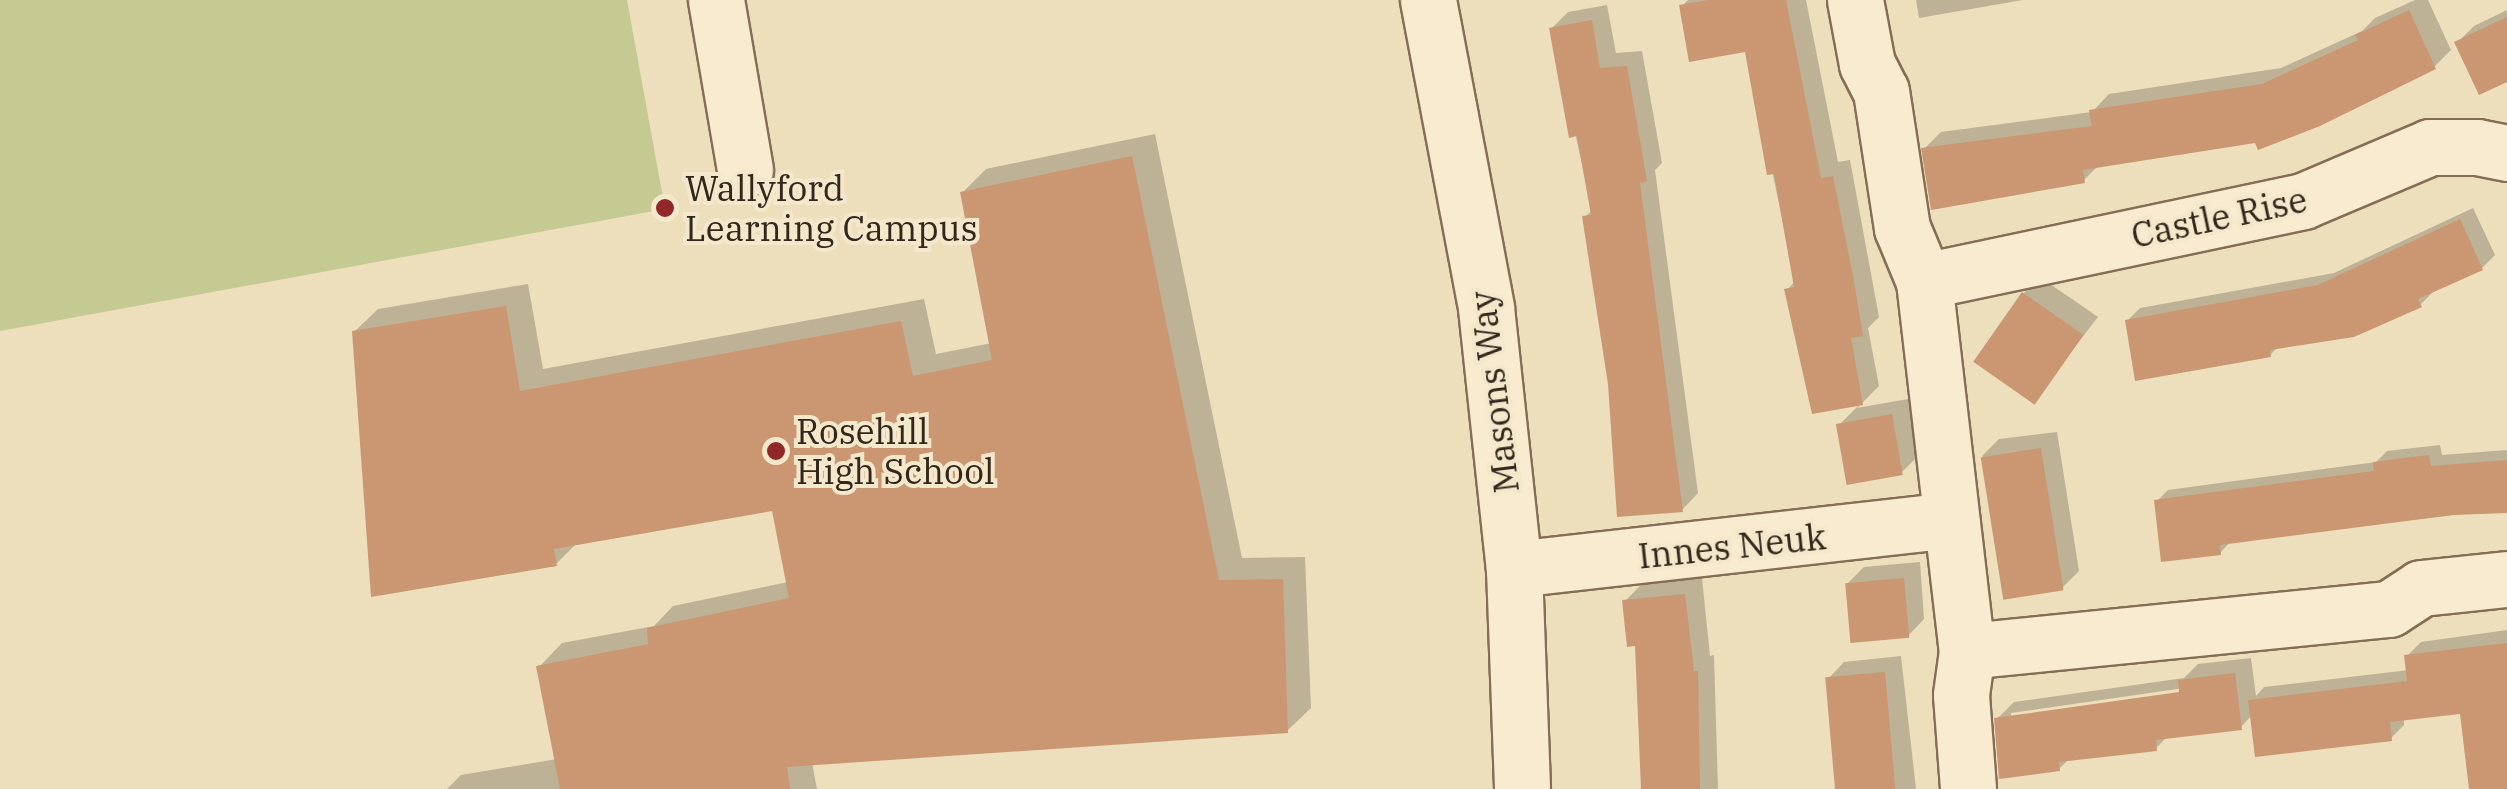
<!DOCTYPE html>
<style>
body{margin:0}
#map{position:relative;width:2507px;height:789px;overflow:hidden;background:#eddebc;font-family:"IBM Plex Serif",serif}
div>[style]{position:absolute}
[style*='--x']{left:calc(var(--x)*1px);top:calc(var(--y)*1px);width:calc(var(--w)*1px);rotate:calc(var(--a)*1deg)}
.green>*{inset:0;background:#c4ca91}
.shadow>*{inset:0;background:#0003}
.building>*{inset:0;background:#cb9672;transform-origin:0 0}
.roads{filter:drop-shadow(2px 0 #846e56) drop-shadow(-2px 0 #846e56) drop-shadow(0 2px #846e56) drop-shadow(0 -2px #846e56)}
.minor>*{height:55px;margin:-27.5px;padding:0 27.5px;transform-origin:27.5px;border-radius:27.5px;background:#f8ebcf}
.dots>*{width:28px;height:28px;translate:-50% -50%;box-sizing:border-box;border:5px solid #f4e8cc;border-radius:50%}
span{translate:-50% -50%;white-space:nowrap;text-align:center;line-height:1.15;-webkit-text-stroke:8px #f4e8cc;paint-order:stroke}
.poi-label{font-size:35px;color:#33261b}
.left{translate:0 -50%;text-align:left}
.street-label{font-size:35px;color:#33261b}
</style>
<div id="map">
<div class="green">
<div style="clip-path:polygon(0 0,627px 0,665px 209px,0 331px)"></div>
</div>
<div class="shadow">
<div style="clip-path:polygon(1688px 0,1806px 0,1838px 162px,1850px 160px,1879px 317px,1868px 328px,1879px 386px,1857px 408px,1908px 399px,1918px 456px,1901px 473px,1839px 425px,1861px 403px,1787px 290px,1795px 281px,1747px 50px,1682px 6px)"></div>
<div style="clip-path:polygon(1916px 0,2023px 0,1919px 18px)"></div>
<div style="clip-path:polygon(2415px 0,2428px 0,2451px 50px,2434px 67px,2257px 140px,2099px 165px,2083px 181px,1924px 149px,1941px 132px,2092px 112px,2109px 94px,2281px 68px,2362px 31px,2375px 18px)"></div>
<div style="clip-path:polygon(1607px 5px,1616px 53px,1642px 51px,1662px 163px,1655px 170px,1698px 493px,1682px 510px,1610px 384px,1585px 217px,1592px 210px,1552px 28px,1568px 12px)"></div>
<div style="clip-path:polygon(2507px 10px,2507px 79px,2457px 43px,2474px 26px)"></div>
<div style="clip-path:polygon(1155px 134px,1242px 558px,1305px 557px,1311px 708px,1287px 731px,812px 763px,817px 789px,447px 789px,461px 775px,557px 759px,539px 667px,562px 643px,654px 626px,673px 606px,788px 582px,774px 508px,578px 542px,556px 564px,354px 332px,378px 309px,528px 284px,543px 369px,924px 299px,936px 354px,992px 343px,963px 192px,986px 169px)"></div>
<div style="clip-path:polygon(2473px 208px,2495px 255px,2482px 268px,2433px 292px,2420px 305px,2278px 347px,2270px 355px,2127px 321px,2140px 308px,2334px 273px)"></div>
<div style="clip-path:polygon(2040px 277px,2098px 317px,2033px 401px,2023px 294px)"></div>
<div style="clip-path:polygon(2057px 432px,2079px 571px,2062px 588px,1982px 456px,1999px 439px)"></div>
<div style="clip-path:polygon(2440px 445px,2442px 455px,2507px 450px,2507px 509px,2232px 540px,2220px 553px,2157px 501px,2168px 490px,2376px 462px,2387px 451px)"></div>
<div style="clip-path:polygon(1920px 562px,1924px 619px,1908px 636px,1847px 584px,1864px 567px)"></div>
<div style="clip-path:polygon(1702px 578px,1710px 656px,1714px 655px,1718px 789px,1642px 789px,1638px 643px,1625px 601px,1642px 584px)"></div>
<div style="clip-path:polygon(evenodd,2507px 630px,2507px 789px,2472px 789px,2462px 711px,2404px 718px,2404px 725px,2391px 738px,2252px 715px,2241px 727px,2168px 736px,2156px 748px,2070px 758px,2059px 769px,1997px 719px,2014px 702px,2184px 678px,2198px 664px,2251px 658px,2256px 696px,2264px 687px,2409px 670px,2407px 656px,2421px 642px,2507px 630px,2191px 687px,2192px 692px,2011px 718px,2011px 713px,2191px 687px)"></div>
<div style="clip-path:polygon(1901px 656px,1916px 789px,1835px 789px,1839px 774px,1828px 679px,1844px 662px)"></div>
</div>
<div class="building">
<div style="clip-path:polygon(1708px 0,1786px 0,1821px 178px,1833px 176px,1853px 276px,1863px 336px,1851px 338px,1863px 405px,1812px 414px,1784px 289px,1794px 287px,1774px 174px,1767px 175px,1745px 52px,1689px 62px,1679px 5px)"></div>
<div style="clip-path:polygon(2409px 10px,2436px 69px,2320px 126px,2258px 150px,2255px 143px,2083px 170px,2085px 183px,1931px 210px,1921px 148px,2092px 126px,2089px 110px,2262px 84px,2358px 40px,2355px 35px)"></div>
<div style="clip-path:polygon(2507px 17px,2507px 82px,2479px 95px,2454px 42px)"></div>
<div style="clip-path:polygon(1592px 20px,1600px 68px,1627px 66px,1647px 181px,1640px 183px,1683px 512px,1617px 517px,1608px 384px,1582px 216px,1591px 215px,1577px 136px,1569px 138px,1549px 28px)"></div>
<div style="clip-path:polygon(1132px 156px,1219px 580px,1283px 579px,1288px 733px,787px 767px,790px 789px,560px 789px,536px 666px,648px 644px,647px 628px,789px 598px,772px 511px,554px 549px,557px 566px,371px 597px,352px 331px,506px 306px,520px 391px,901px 321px,913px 376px,992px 360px,960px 192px)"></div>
<div style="clip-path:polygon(2460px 219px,2483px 270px,2418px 299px,2422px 307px,2354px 337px,2270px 350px,2271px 357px,2135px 381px,2125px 320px,2318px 285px)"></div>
<div style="left:2022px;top:292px;width:75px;height:85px;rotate:35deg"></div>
<div style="left:1892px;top:414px;width:62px;height:57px;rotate:80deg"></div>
<div style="left:2041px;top:448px;width:144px;height:61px;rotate:81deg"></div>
<div style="clip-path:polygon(2429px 455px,2431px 466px,2507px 460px,2507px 513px,2453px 515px,2220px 545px,2221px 555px,2161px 562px,2154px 500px,2374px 471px,2373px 462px)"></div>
<div style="left:1904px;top:578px;width:60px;height:59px;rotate:85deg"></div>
<div style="clip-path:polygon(1685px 594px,1694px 671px,1698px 671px,1700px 789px,1641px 789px,1635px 646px,1627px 647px,1622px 600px)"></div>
<div style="clip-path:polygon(2507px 643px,2507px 789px,2469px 789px,2460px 714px,2390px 722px,2392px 741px,2255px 757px,2248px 700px,2407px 681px,2404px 655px)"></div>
<div style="left:1885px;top:672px;width:118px;height:60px;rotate:85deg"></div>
<div style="clip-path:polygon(2235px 673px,2242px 730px,2156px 740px,2157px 751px,2059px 762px,2060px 771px,1999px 779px,1994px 718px,2179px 692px,2178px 680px)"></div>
</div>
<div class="roads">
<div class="minor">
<div style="--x:716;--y:0;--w:172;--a:80.3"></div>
<div style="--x:1428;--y:0;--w:313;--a:79.3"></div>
<div style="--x:1486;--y:308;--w:262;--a:83.9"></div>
<div style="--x:1514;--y:569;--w:220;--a:87.9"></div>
<div style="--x:1855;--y:0;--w:65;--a:79.4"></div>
<div style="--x:1867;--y:64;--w:30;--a:63"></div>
<div style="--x:1881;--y:91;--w:139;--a:81.3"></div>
<div style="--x:1902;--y:228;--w:57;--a:67.5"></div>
<div style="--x:1924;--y:281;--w:372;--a:83.4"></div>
<div style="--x:1967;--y:651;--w:44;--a:97.8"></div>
<div style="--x:1961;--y:695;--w:94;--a:85.7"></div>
<div style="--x:1924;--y:281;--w:387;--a:-11.9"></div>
<div style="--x:2303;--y:201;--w:138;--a:-23"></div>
<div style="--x:2430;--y:147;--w:47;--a:0"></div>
<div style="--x:2477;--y:147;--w:31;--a:11"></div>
<div style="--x:1514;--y:569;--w:440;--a:-6.4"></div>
<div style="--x:1967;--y:651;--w:424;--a:-5.7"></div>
<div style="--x:2389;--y:609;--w:38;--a:-33"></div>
<div style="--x:2421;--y:588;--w:86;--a:-6"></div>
</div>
</div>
<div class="dots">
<div style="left:665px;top:208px;background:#922729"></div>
<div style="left:776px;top:451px;background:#922729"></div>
</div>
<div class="poi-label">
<span class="left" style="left:685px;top:208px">Wallyford<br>Learning Campus</span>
<span class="left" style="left:796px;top:451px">Rosehill<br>High School</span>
</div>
<div class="street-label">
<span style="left:2219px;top:217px;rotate:-12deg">Castle Rise</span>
<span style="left:1494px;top:392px;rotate:-97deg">Masons Way</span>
<span style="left:1732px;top:546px;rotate:-6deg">Innes Neuk</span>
</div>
</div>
